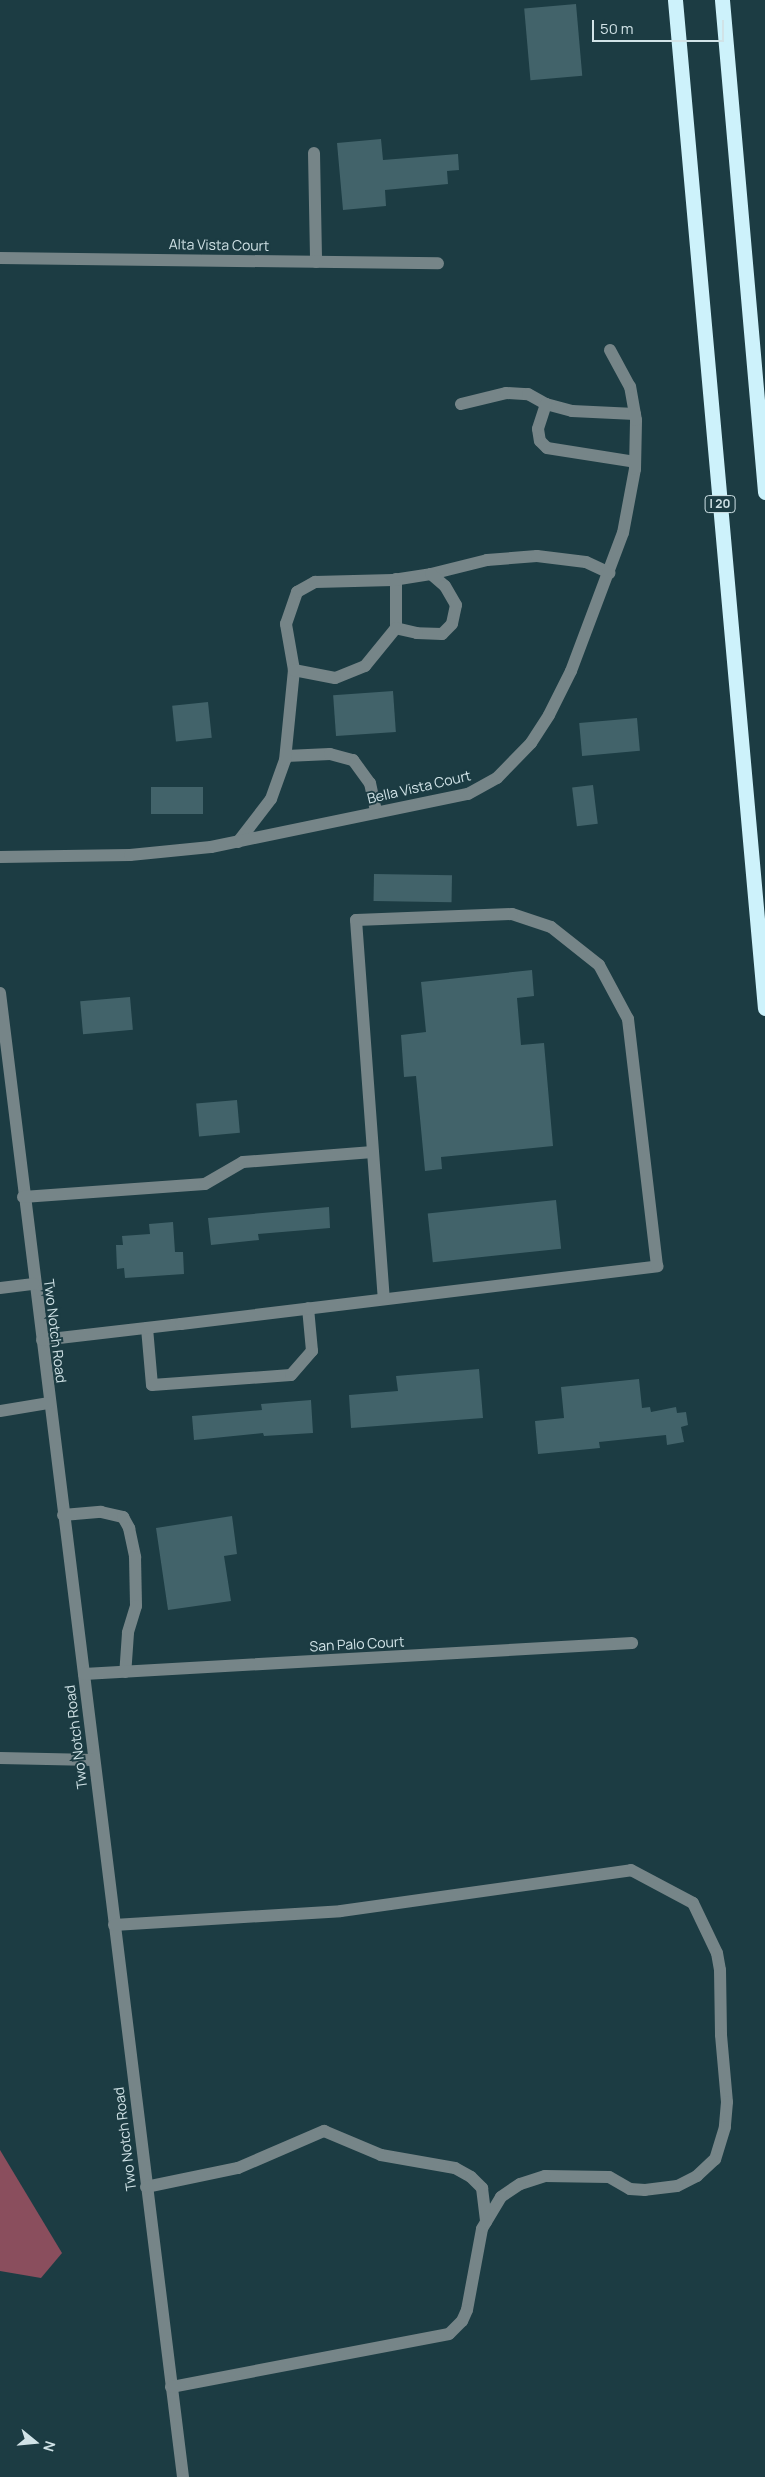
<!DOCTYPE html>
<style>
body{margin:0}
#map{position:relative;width:765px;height:2477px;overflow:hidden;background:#1c3c43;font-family:Manrope,sans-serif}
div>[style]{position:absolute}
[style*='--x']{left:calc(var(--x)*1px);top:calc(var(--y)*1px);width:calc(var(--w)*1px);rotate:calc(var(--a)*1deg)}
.forest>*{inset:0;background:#8a4e5d}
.building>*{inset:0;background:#42636a;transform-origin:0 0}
.minor>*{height:12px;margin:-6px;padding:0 6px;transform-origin:6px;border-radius:6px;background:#768588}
.highway>*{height:15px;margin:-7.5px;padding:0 7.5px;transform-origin:7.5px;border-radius:7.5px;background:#cdf2fb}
span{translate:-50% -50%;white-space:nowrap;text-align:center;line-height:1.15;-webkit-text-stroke:4px #1c3c43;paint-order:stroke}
.shield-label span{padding:1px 4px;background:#1c3c43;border:1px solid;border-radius:4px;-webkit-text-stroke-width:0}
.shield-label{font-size:12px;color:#d1e3e7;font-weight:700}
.street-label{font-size:14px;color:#d1e3e7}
.north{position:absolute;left:10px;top:2417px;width:50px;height:50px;-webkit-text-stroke:4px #1c3c43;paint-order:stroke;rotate:107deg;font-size:14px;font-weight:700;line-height:20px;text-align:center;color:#d1e3e7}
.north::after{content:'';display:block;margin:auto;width:18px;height:22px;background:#d1e3e7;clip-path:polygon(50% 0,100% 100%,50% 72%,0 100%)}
.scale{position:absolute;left:592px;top:20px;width:132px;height:22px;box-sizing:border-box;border:2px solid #d1e3e7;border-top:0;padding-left:6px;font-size:15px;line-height:18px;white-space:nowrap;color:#d1e3e7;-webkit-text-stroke:4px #1c3c43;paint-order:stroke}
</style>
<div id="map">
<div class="forest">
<div style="clip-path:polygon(0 2150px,62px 2253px,41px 2278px,0 2271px)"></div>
</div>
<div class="building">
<div style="left:576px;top:4px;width:72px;height:52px;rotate:85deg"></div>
<div style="clip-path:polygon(381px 139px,383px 160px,458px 154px,459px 170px,447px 171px,448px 184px,385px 190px,386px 206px,343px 210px,337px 143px)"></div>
<div style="left:393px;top:691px;width:41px;height:60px;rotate:86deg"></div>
<div style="left:208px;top:702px;width:36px;height:36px;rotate:84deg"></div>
<div style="left:637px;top:718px;width:33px;height:58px;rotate:85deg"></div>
<div style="left:593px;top:785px;width:39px;height:21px;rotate:83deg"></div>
<div style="left:203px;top:787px;width:27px;height:52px;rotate:90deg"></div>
<div style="left:374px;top:874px;width:78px;height:27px;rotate:1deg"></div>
<div style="clip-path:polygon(532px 970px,534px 996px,517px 998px,521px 1045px,544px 1043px,553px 1146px,441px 1157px,442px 1169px,425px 1171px,416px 1076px,404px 1077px,401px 1035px,426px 1032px,421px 982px)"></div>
<div style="left:130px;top:997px;width:33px;height:50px;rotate:85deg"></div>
<div style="left:237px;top:1100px;width:33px;height:41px;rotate:85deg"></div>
<div style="left:556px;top:1200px;width:49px;height:129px;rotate:84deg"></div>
<div style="clip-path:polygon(329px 1207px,330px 1228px,258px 1234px,259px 1240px,211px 1245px,208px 1218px)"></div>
<div style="clip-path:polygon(173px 1222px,175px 1252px,183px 1252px,184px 1274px,125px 1278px,124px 1268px,117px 1269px,116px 1245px,123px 1245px,122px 1236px,150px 1234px,149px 1224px)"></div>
<div style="clip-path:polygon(479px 1369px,483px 1418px,351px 1428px,349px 1395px,398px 1391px,396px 1376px)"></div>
<div style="clip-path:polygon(639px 1379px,642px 1408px,650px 1407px,651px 1412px,676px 1407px,677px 1413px,686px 1412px,688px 1425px,681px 1427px,684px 1442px,667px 1445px,666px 1435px,599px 1442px,600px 1448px,538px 1454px,535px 1421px,564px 1418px,561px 1387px)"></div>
<div style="clip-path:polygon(311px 1400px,313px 1433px,264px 1436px,263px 1433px,194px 1440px,192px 1416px,262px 1410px,261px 1404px)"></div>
<div style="clip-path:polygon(232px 1516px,237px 1554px,224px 1556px,231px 1601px,168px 1610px,156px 1528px)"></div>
</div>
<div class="minor">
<div style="--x:314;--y:153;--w:109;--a:88.9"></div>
<div style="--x:0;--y:258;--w:438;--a:0.7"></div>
<div style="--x:461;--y:404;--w:46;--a:-13.7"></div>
<div style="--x:506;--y:393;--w:22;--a:3"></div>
<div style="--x:528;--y:394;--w:21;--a:29"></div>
<div style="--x:546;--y:404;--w:27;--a:15"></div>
<div style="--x:572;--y:411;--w:63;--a:2.7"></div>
<div style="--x:546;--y:404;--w:26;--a:108"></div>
<div style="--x:538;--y:429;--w:12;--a:81"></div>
<div style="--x:540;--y:441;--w:10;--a:45"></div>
<div style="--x:547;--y:448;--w:89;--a:9"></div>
<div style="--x:431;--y:574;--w:58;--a:-14"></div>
<div style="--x:487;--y:560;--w:50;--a:-4.6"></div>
<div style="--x:537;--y:556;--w:49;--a:7"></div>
<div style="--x:586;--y:562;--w:26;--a:25"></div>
<div style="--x:396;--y:579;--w:49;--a:90"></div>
<div style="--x:286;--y:756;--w:44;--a:-2.6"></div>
<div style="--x:330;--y:754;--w:24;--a:15"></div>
<div style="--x:353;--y:760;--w:29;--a:54"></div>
<div style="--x:370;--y:783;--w:30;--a:78"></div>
<div style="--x:238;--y:842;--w:54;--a:-52.5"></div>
<div style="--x:271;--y:799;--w:41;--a:-70.3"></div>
<div style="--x:285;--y:760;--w:90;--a:-84.3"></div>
<div style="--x:294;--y:670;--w:47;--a:-99.9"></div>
<div style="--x:286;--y:624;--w:34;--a:-71"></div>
<div style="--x:297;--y:592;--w:21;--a:-29"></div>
<div style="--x:315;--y:582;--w:78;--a:-1.5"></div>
<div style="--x:393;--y:580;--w:38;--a:-9"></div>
<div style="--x:431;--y:574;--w:18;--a:41"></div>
<div style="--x:445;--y:586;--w:22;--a:60"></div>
<div style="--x:456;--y:605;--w:19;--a:102"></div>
<div style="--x:452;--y:624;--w:14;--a:135"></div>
<div style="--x:442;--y:634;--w:25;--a:-178"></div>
<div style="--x:417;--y:633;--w:22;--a:-167"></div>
<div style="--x:396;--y:628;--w:49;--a:129.2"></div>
<div style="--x:365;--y:666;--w:32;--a:158"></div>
<div style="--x:335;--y:678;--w:42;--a:-169"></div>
<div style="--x:0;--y:857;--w:130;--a:-0.9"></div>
<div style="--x:130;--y:855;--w:81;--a:-5.6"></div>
<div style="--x:211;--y:847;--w:262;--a:-11.7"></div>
<div style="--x:468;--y:794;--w:33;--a:-29"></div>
<div style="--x:497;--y:778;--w:49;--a:-45.8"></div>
<div style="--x:531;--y:743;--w:33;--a:-57"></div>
<div style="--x:549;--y:715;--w:49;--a:-63.4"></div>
<div style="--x:571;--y:671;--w:147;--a:-69.4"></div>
<div style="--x:623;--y:533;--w:65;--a:-79.4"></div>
<div style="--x:635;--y:469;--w:49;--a:-88.8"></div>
<div style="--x:636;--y:420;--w:34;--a:-100"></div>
<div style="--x:630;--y:387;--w:42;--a:-118.4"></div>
<div style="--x:0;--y:993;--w:1495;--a:82.97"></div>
<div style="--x:23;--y:1197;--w:182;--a:-4.1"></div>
<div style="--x:205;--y:1184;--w:44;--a:-30.1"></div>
<div style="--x:243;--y:1162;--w:130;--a:-4.4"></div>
<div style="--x:0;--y:1288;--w:34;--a:-7"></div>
<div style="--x:147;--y:1328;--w:57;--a:85"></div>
<div style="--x:152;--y:1385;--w:139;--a:-4.1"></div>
<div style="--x:291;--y:1375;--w:32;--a:-49"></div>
<div style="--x:312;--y:1351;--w:43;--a:-95.3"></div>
<div style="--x:42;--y:1340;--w:140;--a:-6.6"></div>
<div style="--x:181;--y:1324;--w:480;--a:-6.9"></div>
<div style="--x:657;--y:1266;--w:249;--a:-96.7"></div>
<div style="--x:628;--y:1019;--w:61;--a:-118.2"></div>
<div style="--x:599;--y:965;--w:61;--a:-141.6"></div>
<div style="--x:551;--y:927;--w:41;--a:-161.6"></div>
<div style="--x:512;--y:914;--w:156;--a:177.8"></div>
<div style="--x:356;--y:920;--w:380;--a:85.8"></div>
<div style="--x:0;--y:1411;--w:50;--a:-9.3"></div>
<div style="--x:63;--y:1515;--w:38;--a:-5"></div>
<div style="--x:101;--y:1512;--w:23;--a:13"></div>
<div style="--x:123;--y:1517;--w:13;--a:61"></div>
<div style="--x:129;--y:1528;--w:30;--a:78"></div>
<div style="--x:135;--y:1557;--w:49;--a:88.8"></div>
<div style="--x:136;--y:1606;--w:28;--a:107"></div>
<div style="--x:128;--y:1633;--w:39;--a:94"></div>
<div style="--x:84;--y:1674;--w:549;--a:-3.24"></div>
<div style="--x:0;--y:1758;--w:94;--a:1.2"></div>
<div style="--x:114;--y:1925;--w:227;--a:-3.5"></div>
<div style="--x:341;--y:1911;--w:293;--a:-8"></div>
<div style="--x:631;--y:1870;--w:70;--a:28"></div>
<div style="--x:693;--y:1903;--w:55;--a:64.4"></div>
<div style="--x:717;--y:1953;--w:17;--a:80"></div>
<div style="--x:720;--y:1970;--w:65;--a:89.1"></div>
<div style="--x:721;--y:2035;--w:67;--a:84.9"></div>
<div style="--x:727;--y:2102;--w:25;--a:95"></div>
<div style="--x:725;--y:2127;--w:34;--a:107"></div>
<div style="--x:715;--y:2159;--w:25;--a:137"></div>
<div style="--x:697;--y:2176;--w:22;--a:153"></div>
<div style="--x:677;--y:2186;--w:32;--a:173"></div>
<div style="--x:645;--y:2190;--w:15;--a:-176"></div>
<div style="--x:630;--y:2189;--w:24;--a:-150"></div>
<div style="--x:609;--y:2177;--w:64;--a:-179.1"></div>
<div style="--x:545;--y:2176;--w:26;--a:162"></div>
<div style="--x:520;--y:2184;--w:23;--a:146"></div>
<div style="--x:501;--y:2197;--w:37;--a:121"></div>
<div style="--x:482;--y:2229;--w:82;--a:100.5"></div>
<div style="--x:467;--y:2310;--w:12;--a:114"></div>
<div style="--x:462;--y:2321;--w:18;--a:135"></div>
<div style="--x:449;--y:2334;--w:283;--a:169.2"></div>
<div style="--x:146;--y:2187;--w:94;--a:-11.7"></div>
<div style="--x:238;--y:2168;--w:94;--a:-23.3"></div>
<div style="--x:324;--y:2131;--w:62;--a:22.8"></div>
<div style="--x:381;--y:2155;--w:75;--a:10"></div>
<div style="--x:455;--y:2168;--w:18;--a:29"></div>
<div style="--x:471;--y:2177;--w:16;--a:45"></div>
<div style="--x:482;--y:2188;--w:34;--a:83"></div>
</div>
<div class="highway">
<div style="--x:675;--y:0;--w:1012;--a:84.9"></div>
<div style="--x:722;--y:0;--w:494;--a:85"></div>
</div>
<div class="shield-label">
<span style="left:720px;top:504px">I 20</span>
</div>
<div class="street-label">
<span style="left:219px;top:245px;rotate:1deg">Alta Vista Court</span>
<span style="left:419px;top:787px;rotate:-13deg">Bella Vista Court</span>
<span style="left:55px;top:1331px;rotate:83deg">Two Notch Road</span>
<span style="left:357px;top:1644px;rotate:-3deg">San Palo Court</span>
<span style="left:76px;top:1737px;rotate:-97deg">Two Notch Road</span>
<span style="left:125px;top:2139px;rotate:-97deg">Two Notch Road</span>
</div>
<div class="north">N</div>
<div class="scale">50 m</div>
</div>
